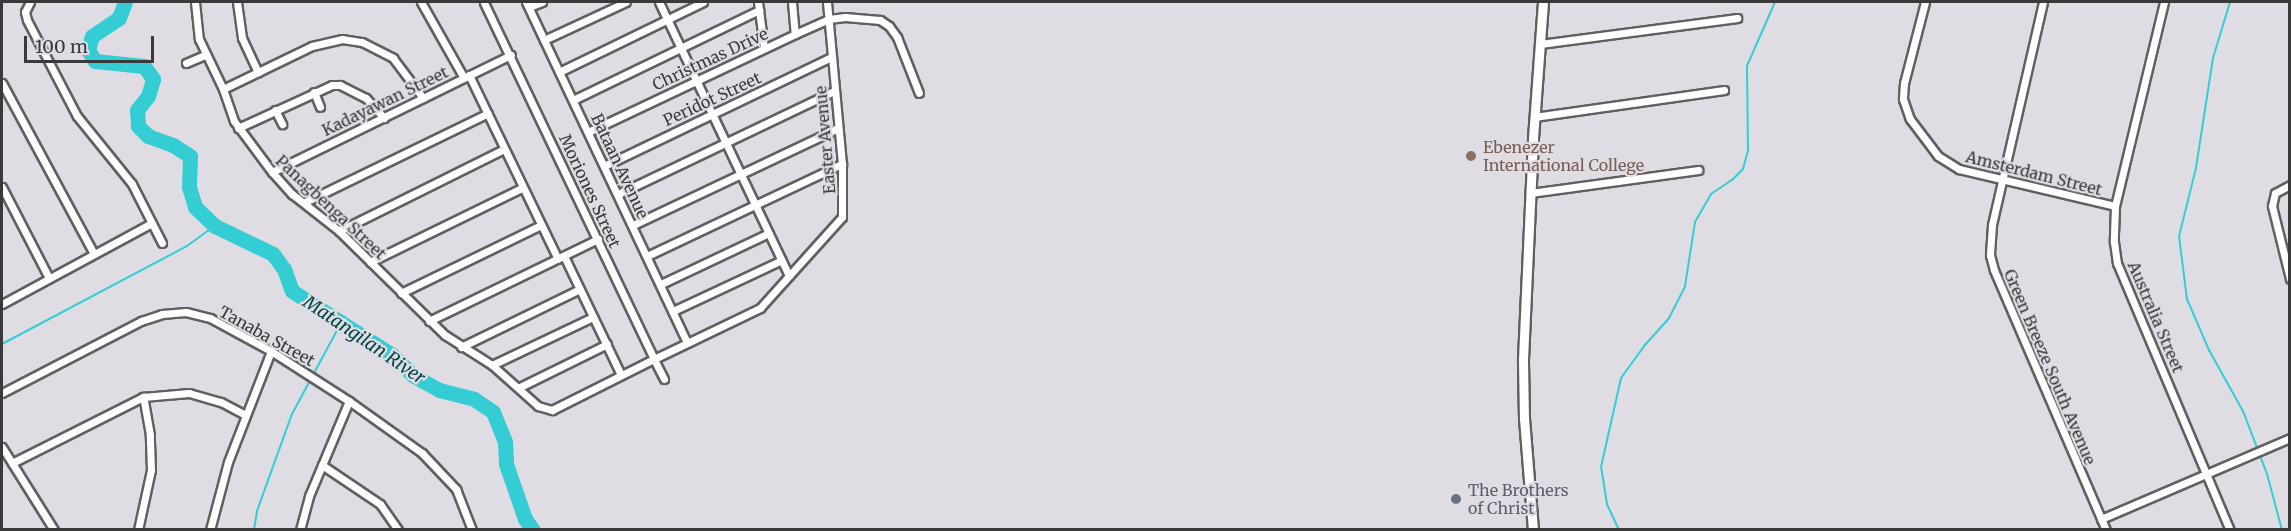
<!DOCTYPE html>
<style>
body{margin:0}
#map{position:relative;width:2291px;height:531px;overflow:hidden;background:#dfdde3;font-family:Merriweather,serif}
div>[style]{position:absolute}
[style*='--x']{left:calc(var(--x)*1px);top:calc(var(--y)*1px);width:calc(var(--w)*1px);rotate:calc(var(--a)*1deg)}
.stream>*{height:2px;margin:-1px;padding:0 1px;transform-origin:1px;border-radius:1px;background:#34cdd4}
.river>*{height:15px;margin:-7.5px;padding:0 7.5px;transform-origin:7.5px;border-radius:7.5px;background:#34cdd4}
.roads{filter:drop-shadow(2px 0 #605f64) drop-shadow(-2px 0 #605f64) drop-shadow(0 2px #605f64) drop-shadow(0 -2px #605f64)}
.street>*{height:7px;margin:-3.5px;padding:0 3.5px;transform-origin:3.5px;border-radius:3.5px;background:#fff}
.secondary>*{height:9px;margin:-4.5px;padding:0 4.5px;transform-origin:4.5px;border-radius:4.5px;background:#fff}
.dots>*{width:16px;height:16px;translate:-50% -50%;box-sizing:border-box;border:3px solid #dfdde3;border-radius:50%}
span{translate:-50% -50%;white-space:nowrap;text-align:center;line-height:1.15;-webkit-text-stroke:4.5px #dfdde3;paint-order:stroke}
.street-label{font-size:16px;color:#3a393b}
.education-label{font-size:16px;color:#785e54}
.left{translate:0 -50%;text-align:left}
.worship-label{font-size:16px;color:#5b616d}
.water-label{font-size:18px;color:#004548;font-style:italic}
.frame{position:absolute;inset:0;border:3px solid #3a393b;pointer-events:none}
.scale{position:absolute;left:24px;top:36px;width:130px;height:27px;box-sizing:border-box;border:3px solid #3a393b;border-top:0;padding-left:8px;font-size:18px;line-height:21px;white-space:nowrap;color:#3a393b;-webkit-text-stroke:4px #dfdde3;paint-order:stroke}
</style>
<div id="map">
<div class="stream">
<div style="--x:2230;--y:2;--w:59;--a:106.9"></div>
<div style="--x:2213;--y:58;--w:111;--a:98.8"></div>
<div style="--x:2196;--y:168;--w:70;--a:104"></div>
<div style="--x:2179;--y:236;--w:64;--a:82.8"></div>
<div style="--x:2187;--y:299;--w:56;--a:66.7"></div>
<div style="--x:2209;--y:350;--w:70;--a:60.9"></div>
<div style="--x:2243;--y:411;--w:67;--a:69.1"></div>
<div style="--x:2267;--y:474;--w:58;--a:75"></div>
<div style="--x:2;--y:344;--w:209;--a:-27.9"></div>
<div style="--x:187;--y:246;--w:34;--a:-36"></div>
<div style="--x:254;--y:530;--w:19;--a:-81"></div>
<div style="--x:257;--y:511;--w:103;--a:-70.2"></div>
<div style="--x:292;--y:414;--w:103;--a:-61.7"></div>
<div style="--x:1619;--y:530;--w:29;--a:-115"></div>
<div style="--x:1607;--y:504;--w:37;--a:-99"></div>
<div style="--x:1601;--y:467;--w:91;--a:-77.3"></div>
<div style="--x:1621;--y:378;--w:39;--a:-54"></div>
<div style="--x:1644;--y:346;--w:38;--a:-48"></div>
<div style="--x:1669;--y:318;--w:36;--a:-63"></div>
<div style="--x:1685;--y:286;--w:65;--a:-81.1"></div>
<div style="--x:1695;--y:222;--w:32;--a:-60"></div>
<div style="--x:1711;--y:194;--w:25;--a:-34"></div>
<div style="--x:1732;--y:180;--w:16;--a:-45"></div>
<div style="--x:1743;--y:169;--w:20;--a:-75"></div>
<div style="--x:1748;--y:150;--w:84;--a:-90.7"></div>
<div style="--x:1747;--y:66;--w:70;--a:-66.4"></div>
</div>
<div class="river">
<div style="--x:125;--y:2;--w:17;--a:111"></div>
<div style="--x:119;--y:18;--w:32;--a:146"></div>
<div style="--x:92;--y:36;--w:15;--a:106"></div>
<div style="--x:88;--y:50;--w:13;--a:58"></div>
<div style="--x:95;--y:61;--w:49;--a:5.8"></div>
<div style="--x:144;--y:66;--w:16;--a:55"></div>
<div style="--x:153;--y:79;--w:18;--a:106"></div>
<div style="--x:148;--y:96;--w:18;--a:128"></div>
<div style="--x:137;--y:110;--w:16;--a:86"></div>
<div style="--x:138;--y:126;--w:14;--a:45"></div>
<div style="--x:148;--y:136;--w:27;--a:20"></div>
<div style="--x:173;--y:145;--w:20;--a:33"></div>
<div style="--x:190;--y:156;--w:31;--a:92"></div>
<div style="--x:189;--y:187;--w:21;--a:73"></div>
<div style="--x:195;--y:207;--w:28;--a:44"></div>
<div style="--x:215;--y:226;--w:64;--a:25.8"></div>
<div style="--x:273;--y:254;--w:19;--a:54"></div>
<div style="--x:284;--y:269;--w:23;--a:70"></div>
<div style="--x:292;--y:291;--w:119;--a:32.6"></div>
<div style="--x:392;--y:355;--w:30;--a:44"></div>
<div style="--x:414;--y:376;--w:29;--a:29"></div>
<div style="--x:439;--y:390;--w:36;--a:14"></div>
<div style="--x:474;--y:399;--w:23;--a:34"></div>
<div style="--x:493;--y:412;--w:32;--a:68"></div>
<div style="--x:505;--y:442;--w:22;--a:87"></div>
<div style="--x:506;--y:464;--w:58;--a:70.9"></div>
<div style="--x:525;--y:519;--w:14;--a:54"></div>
</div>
<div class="roads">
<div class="street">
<div style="--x:30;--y:2;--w:11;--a:117"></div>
<div style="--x:25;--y:12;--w:8;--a:76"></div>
<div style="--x:27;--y:20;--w:108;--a:62.5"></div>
<div style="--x:77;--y:116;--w:87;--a:51"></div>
<div style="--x:132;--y:184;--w:66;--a:63"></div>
<div style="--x:195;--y:2;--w:37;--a:84"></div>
<div style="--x:199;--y:39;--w:55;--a:64.4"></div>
<div style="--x:223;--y:89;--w:34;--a:71"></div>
<div style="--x:234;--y:121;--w:64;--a:53.3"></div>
<div style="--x:272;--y:172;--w:30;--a:48"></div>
<div style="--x:292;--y:194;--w:60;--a:38.2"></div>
<div style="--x:339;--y:231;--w:148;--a:44.5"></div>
<div style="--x:445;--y:335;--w:56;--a:32.6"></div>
<div style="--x:492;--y:365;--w:62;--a:41.7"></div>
<div style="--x:538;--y:406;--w:15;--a:16"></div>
<div style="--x:552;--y:410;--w:114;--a:-26.6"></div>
<div style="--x:654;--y:359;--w:395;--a:-115.5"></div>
<div style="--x:237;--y:2;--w:36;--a:82"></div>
<div style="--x:242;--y:38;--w:38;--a:65"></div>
<div style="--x:421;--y:2;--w:87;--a:60.5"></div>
<div style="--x:526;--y:2;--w:377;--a:64.7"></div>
<div style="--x:659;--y:2;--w:303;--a:64.6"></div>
<div style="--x:758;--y:2;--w:46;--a:82.6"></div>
<div style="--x:792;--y:2;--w:32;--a:85"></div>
<div style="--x:1925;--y:2;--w:84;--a:104.5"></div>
<div style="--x:1904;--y:83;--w:16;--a:94"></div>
<div style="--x:1903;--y:99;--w:21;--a:71"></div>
<div style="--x:1910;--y:119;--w:46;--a:52.9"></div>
<div style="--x:1938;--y:156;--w:25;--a:32"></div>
<div style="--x:1959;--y:169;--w:160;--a:13.3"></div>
<div style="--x:2043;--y:2;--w:229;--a:102.9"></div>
<div style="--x:1992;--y:225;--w:30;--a:94"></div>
<div style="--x:1990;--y:255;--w:16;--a:75"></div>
<div style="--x:1994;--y:270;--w:283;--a:66.7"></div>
<div style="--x:2164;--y:2;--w:210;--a:103.5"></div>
<div style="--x:2115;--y:206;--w:36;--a:92"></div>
<div style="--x:2114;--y:242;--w:21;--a:82"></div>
<div style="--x:2117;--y:263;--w:290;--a:67.1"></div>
<div style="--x:529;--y:7;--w:14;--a:-21"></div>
<div style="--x:544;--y:40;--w:90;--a:-24.9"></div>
<div style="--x:1540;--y:44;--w:199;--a:-7.5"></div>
<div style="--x:186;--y:63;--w:21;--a:-23"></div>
<div style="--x:559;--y:72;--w:160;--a:-25.9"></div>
<div style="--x:469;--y:75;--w:204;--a:64.2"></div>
<div style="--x:2;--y:83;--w:194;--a:61.7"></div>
<div style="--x:223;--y:89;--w:99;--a:-25.8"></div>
<div style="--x:312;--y:46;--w:31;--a:-13"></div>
<div style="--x:342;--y:39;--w:20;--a:9"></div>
<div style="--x:362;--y:42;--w:35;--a:27"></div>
<div style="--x:393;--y:58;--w:50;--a:53.1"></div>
<div style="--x:314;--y:92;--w:16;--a:68"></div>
<div style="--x:573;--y:100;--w:207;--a:-25.8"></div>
<div style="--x:275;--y:110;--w:16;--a:63"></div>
<div style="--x:1534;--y:117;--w:192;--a:-8.1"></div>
<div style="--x:238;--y:128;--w:103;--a:-24.6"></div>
<div style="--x:332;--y:85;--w:8;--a:0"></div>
<div style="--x:340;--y:85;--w:29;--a:27"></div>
<div style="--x:366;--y:98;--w:27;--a:48"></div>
<div style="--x:588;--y:132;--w:229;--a:-25.3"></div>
<div style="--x:795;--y:34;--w:37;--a:-24"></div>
<div style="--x:829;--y:19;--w:16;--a:-7"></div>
<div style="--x:845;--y:17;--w:35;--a:5"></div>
<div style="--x:880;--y:20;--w:11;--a:34"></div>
<div style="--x:889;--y:26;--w:14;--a:54"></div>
<div style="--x:897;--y:37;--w:60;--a:68.6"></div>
<div style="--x:604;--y:166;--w:253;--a:-25.6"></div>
<div style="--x:272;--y:172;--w:266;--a:-26.1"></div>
<div style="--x:2290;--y:185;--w:17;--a:152"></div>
<div style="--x:2275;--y:193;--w:13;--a:103"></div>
<div style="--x:2272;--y:206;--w:75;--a:76.1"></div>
<div style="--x:2;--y:187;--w:102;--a:62.7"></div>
<div style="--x:1530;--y:193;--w:170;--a:-7.8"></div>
<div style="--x:618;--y:194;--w:239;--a:-25.5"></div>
<div style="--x:305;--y:202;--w:203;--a:-25.9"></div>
<div style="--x:633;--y:225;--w:227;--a:-25.3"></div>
<div style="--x:339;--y:231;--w:184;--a:-26.4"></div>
<div style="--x:564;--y:256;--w:132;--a:64.4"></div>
<div style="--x:647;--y:256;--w:216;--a:-25.3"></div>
<div style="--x:370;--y:262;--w:169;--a:-26"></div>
<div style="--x:661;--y:284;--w:119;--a:-25.3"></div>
<div style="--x:401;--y:293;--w:156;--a:-25.9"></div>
<div style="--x:2;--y:304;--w:170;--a:-28.4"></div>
<div style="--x:673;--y:311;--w:120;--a:-25.1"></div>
<div style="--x:429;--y:321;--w:188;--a:-25.9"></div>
<div style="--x:461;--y:347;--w:132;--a:-26"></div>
<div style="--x:492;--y:365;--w:112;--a:-25.4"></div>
<div style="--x:664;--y:379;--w:22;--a:-117"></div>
<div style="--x:654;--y:359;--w:118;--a:-25.7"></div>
<div style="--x:760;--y:308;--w:122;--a:-48"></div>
<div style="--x:842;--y:217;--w:53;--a:-90"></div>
<div style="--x:842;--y:164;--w:163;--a:-95.3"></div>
<div style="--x:520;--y:387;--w:97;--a:-26.3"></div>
<div style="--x:2;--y:393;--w:157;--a:-27.4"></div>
<div style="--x:141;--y:321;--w:22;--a:-18"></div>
<div style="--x:162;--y:314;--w:24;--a:-5"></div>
<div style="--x:186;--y:312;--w:25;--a:14"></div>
<div style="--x:210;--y:318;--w:69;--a:28.4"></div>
<div style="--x:271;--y:351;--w:93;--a:32.7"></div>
<div style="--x:349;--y:401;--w:90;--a:35.5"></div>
<div style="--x:422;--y:453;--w:50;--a:46.6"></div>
<div style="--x:456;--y:489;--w:44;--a:68.7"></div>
<div style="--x:2;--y:447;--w:98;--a:57.9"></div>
<div style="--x:12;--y:463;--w:147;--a:-26.7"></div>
<div style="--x:143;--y:397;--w:46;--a:-5"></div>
<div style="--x:189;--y:393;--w:33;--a:16"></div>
<div style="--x:221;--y:402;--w:27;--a:28"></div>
<div style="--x:322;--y:465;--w:70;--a:33.9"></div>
<div style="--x:380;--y:504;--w:32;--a:55"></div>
<div style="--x:2101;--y:519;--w:206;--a:-23.2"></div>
<div style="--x:138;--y:530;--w:61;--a:-77.8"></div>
<div style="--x:151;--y:470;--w:35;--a:-92"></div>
<div style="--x:150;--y:435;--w:39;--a:-100"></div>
<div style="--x:210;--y:530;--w:70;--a:-75.2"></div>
<div style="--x:228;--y:462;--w:119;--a:-68.8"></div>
<div style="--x:300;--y:530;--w:35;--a:-75"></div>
<div style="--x:309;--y:496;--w:103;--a:-67.2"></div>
</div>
<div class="secondary">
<div style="--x:1533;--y:530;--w:111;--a:-94.6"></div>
<div style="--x:1524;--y:419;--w:60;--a:-91"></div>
<div style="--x:1523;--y:359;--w:221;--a:-87.4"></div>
<div style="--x:1533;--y:138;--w:136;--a:-85.8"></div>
</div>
</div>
<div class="dots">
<div style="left:1471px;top:156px;background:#8d6e63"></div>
<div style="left:1456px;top:499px;background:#6b7280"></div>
</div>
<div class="street-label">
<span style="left:710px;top:59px;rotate:-25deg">Christmas Drive</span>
<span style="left:712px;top:99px;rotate:-25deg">Peridot Street</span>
<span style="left:385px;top:101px;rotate:-26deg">Kadayawan Street</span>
<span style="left:825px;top:140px;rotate:-95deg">Easter Avenue</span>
<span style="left:620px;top:166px;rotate:65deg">Bataan Avenue</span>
<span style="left:2034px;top:173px;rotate:14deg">Amsterdam Street</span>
<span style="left:590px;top:191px;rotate:65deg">Moriones Street</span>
<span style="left:331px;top:207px;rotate:43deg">Panagbenga Street</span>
<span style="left:2156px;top:317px;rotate:67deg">Australia Street</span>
<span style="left:267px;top:336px;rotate:29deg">Tanaba Street</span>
<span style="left:2050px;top:367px;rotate:67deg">Green Breeze South Avenue</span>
</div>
<div class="education-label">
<span class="left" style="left:1483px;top:156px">Ebenezer<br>International College</span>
</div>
<div class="worship-label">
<span class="left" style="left:1468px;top:499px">The Brothers<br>of Christ</span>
</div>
<div class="water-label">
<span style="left:364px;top:340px;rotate:34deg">Matangilan River</span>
</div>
<div class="frame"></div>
<div class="scale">100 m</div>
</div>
